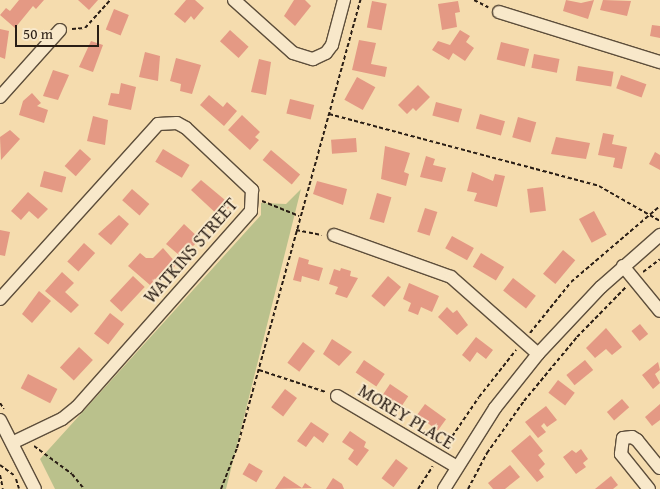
<!DOCTYPE html>
<style>
body{margin:0}
#map{position:relative;width:660px;height:489px;overflow:hidden;background:#f5dcae;font-family:"Gentium Book Plus",serif}
div>[style]{position:absolute}
[style*='--x']{left:calc(var(--x)*1px);top:calc(var(--y)*1px);width:calc(var(--w)*1px);rotate:calc(var(--a)*1deg)}
.green>*{inset:0;background:#bac18c}
.building>*{inset:0;background:#e49984;transform-origin:0 0}
.path>*{height:2px;margin-top:-1px;transform-origin:0;background:repeating-linear-gradient(90deg,#2a1e15 0 4px,transparent 0 6.5px)}
.roads{filter:drop-shadow(1px 0 #5d4e3b) drop-shadow(-1px 0 #5d4e3b) drop-shadow(0 1px #5d4e3b) drop-shadow(0 -1px #5d4e3b)}
.minor>*{height:12px;margin:-6px;padding:0 6px;transform-origin:6px;border-radius:6px;background:#f8e8ca}
span{translate:-50% -50%;white-space:nowrap;text-align:center;line-height:1.15;-webkit-text-stroke:4px #f8e8ca;paint-order:stroke}
.street-label{font-size:18px;color:#2a1e15}
.scale{position:absolute;left:15px;top:25px;width:84px;height:22px;box-sizing:border-box;border:2px solid #2a1e15;border-top:0;padding-left:6px;font-size:15px;line-height:18px;white-space:nowrap;color:#2a1e15;-webkit-text-stroke:4px #f8e8ca;paint-order:stroke}
</style>
<div id="map">
<div class="green">
<div style="clip-path:polygon(301px 189px,226px 489px,55px 489px,40px 459px,261px 215px,261px 203px,286px 204px)"></div>
</div>
<div class="building">
<div style="clip-path:polygon(19px 0,44px 0,36px 9px,33px 6px,15px 28px,0 15px,6px 8px,10px 11px)"></div>
<div style="clip-path:polygon(78px 0,98px 0,89px 10px)"></div>
<div style="clip-path:polygon(186px 0,195px 0,204px 8px,194px 20px,191px 16px,185px 23px,174px 14px)"></div>
<div style="clip-path:polygon(294px 0,305px 0,311px 6px,295px 26px,284px 16px)"></div>
<div style="clip-path:polygon(566px 0,581px 3px,594px 0,588px 19px,563px 11px)"></div>
<div style="clip-path:polygon(603px 0,631px 1px,627px 16px,600px 10px)"></div>
<div style="left:372px;top:1px;width:15px;height:27px;rotate:11deg"></div>
<div style="clip-path:polygon(458px 1px,460px 12px,455px 13px,457px 27px,442px 30px,438px 4px)"></div>
<div style="left:114px;top:9px;width:16px;height:22px;rotate:22deg"></div>
<div style="clip-path:polygon(652px 25px,660px 26px,660px 38px,650px 36px)"></div>
<div style="clip-path:polygon(0 29px,9px 31px,5px 59px,0 57px)"></div>
<div style="left:230px;top:30px;width:25px;height:15px;rotate:42deg"></div>
<div style="clip-path:polygon(460px 30px,470px 36px,466px 42px,474px 48px,465px 61px,453px 53px,449px 60px,432px 50px,438px 41px,450px 45px)"></div>
<div style="clip-path:polygon(359px 40px,376px 43px,371px 64px,387px 67px,385px 77px,352px 70px)"></div>
<div style="clip-path:polygon(91px 41px,103px 45px,93px 72px,79px 67px)"></div>
<div style="left:501px;top:42px;width:29px;height:18px;rotate:14deg"></div>
<div style="clip-path:polygon(145px 52px,160px 56px,158px 81px,139px 77px)"></div>
<div style="left:534px;top:54px;width:26px;height:14px;rotate:11deg"></div>
<div style="clip-path:polygon(176px 58px,201px 65px,192px 94px,180px 91px,181px 84px,170px 81px)"></div>
<div style="clip-path:polygon(259px 59px,271px 62px,266px 95px,251px 92px)"></div>
<div style="left:578px;top:66px;width:36px;height:15px;rotate:9deg"></div>
<div style="clip-path:polygon(53px 70px,69px 75px,58px 100px,43px 96px)"></div>
<div style="left:621px;top:75px;width:27px;height:14px;rotate:20deg"></div>
<div style="left:357px;top:77px;width:21px;height:26px;rotate:29deg"></div>
<div style="clip-path:polygon(121px 83px,136px 87px,131px 110px,108px 105px,111px 93px,119px 94px)"></div>
<div style="clip-path:polygon(418px 85px,430px 97px,416px 111px,413px 108px,407px 114px,398px 105px)"></div>
<div style="clip-path:polygon(32px 93px,41px 103px,37px 106px,48px 110px,44px 123px,19px 115px,23px 101px)"></div>
<div style="clip-path:polygon(209px 95px,223px 107px,227px 102px,237px 111px,224px 126px,200px 105px)"></div>
<div style="left:290px;top:99px;width:25px;height:15px;rotate:14deg"></div>
<div style="left:436px;top:102px;width:27px;height:14px;rotate:15deg"></div>
<div style="left:480px;top:114px;width:26px;height:15px;rotate:16deg"></div>
<div style="clip-path:polygon(242px 115px,260px 132px,255px 137px,259px 140px,250px 150px,228px 130px)"></div>
<div style="clip-path:polygon(93px 116px,108px 120px,105px 145px,87px 141px)"></div>
<div style="left:518px;top:117px;width:19px;height:21px;rotate:16deg"></div>
<div style="clip-path:polygon(10px 130px,20px 139px,1px 160px,0 137px)"></div>
<div style="clip-path:polygon(603px 133px,614px 135px,612px 144px,627px 147px,622px 169px,613px 167px,615px 158px,598px 155px)"></div>
<div style="clip-path:polygon(556px 137px,590px 143px,586px 159px,551px 154px)"></div>
<div style="left:356px;top:138px;width:14px;height:25px;rotate:86deg"></div>
<div style="clip-path:polygon(385px 146px,410px 153px,404px 172px,409px 174px,406px 186px,381px 179px)"></div>
<div style="left:80px;top:149px;width:15px;height:23px;rotate:42deg"></div>
<div style="left:163px;top:149px;width:31px;height:15px;rotate:31deg"></div>
<div style="left:271px;top:150px;width:38px;height:13px;rotate:40deg"></div>
<div style="clip-path:polygon(655px 152px,660px 155px,660px 170px,649px 164px)"></div>
<div style="clip-path:polygon(426px 156px,435px 159px,433px 165px,446px 168px,442px 182px,420px 177px)"></div>
<div style="left:44px;top:171px;width:23px;height:16px;rotate:15deg"></div>
<div style="clip-path:polygon(472px 172px,493px 181px,495px 174px,505px 176px,497px 207px,474px 201px,477px 193px,467px 191px)"></div>
<div style="clip-path:polygon(201px 180px,231px 205px,220px 217px,191px 190px)"></div>
<div style="clip-path:polygon(317px 181px,347px 189px,343px 205px,313px 194px)"></div>
<div style="left:543px;top:187px;width:24px;height:16px;rotate:83deg"></div>
<div style="left:132px;top:189px;width:23px;height:15px;rotate:41deg"></div>
<div style="clip-path:polygon(28px 192px,48px 209px,38px 219px,29px 211px,21px 220px,11px 211px)"></div>
<div style="left:377px;top:193px;width:15px;height:27px;rotate:16deg"></div>
<div style="left:425px;top:208px;width:13px;height:25px;rotate:18deg"></div>
<div style="left:594px;top:211px;width:27px;height:17px;rotate:62deg"></div>
<div style="clip-path:polygon(119px 215px,129px 224px,111px 245px,98px 234px)"></div>
<div style="clip-path:polygon(184px 224px,200px 239px,193px 246px,189px 244px,179px 255px,166px 244px)"></div>
<div style="clip-path:polygon(0 230px,10px 232px,5px 256px,0 255px)"></div>
<div style="left:452px;top:236px;width:25px;height:14px;rotate:29deg"></div>
<div style="left:84px;top:243px;width:15px;height:25px;rotate:42deg"></div>
<div style="clip-path:polygon(163px 248px,177px 264px,173px 268px,166px 268px,150px 285px,128px 266px,140px 253px,146px 258px,153px 258px)"></div>
<div style="left:563px;top:250px;width:16px;height:31px;rotate:40deg"></div>
<div style="left:481px;top:253px;width:27px;height:16px;rotate:31deg"></div>
<div style="clip-path:polygon(299px 257px,309px 260px,308px 264px,323px 268px,319px 281px,302px 276px,301px 282px,293px 280px)"></div>
<div style="clip-path:polygon(341px 268px,351px 271px,350px 276px,358px 278px,347px 298px,335px 294px,338px 287px,329px 284px,334px 269px,340px 271px)"></div>
<div style="clip-path:polygon(62px 272px,74px 283px,65px 292px,79px 305px,71px 313px,45px 291px)"></div>
<div style="left:133px;top:276px;width:16px;height:34px;rotate:43deg"></div>
<div style="left:388px;top:276px;width:17px;height:26px;rotate:40deg"></div>
<div style="left:513px;top:278px;width:29px;height:16px;rotate:38deg"></div>
<div style="clip-path:polygon(409px 283px,439px 296px,432px 312px,421px 307px,418px 315px,408px 311px,411px 303px,403px 299px)"></div>
<div style="clip-path:polygon(39px 291px,51px 301px,32px 323px,22px 314px)"></div>
<div style="clip-path:polygon(447px 307px,453px 313px,457px 310px,468px 325px,457px 335px,438px 317px)"></div>
<div style="left:110px;top:313px;width:18px;height:26px;rotate:38deg"></div>
<div style="left:640px;top:324px;width:13px;height:11px;rotate:51deg"></div>
<div style="clip-path:polygon(606px 328px,622px 347px,612px 355px,606px 349px,595px 358px,586px 348px)"></div>
<div style="clip-path:polygon(476px 337px,493px 350px,486px 359px,477px 352px,470px 362px,462px 355px)"></div>
<div style="clip-path:polygon(332px 339px,352px 352px,339px 366px,323px 354px)"></div>
<div style="left:303px;top:342px;width:15px;height:26px;rotate:37deg"></div>
<div style="left:79px;top:347px;width:19px;height:28px;rotate:43deg"></div>
<div style="left:364px;top:360px;width:25px;height:15px;rotate:34deg"></div>
<div style="left:585px;top:360px;width:13px;height:24px;rotate:51deg"></div>
<div style="clip-path:polygon(658px 362px,660px 370px,655px 374px,660px 383px,653px 389px,642px 375px)"></div>
<div style="left:28px;top:374px;width:33px;height:16px;rotate:27deg"></div>
<div style="left:558px;top:380px;width:21px;height:16px;rotate:37deg"></div>
<div style="left:390px;top:384px;width:22px;height:15px;rotate:34deg"></div>
<div style="left:285px;top:389px;width:15px;height:23px;rotate:37deg"></div>
<div style="left:622px;top:399px;width:11px;height:20px;rotate:49deg"></div>
<div style="left:425px;top:404px;width:26px;height:14px;rotate:36deg"></div>
<div style="clip-path:polygon(660px 404px,660px 420px,652px 426px,645px 417px)"></div>
<div style="clip-path:polygon(546px 406px,557px 420px,547px 427px,544px 423px,541px 426px,546px 432px,538px 438px,525px 422px)"></div>
<div style="clip-path:polygon(311px 422px,329px 434px,323px 443px,314px 436px,306px 447px,297px 441px)"></div>
<div style="clip-path:polygon(350px 431px,366px 442px,364px 447px,369px 450px,357px 466px,348px 459px,354px 450px,342px 442px)"></div>
<div style="clip-path:polygon(530px 435px,543px 451px,538px 455px,545px 464px,539px 470px,544px 477px,537px 482px,511px 451px)"></div>
<div style="clip-path:polygon(581px 449px,588px 459px,583px 463px,586px 467px,576px 474px,563px 457px,572px 450px,576px 453px)"></div>
<div style="left:396px;top:459px;width:15px;height:24px;rotate:37deg"></div>
<div style="left:249px;top:463px;width:16px;height:13px;rotate:30deg"></div>
<div style="clip-path:polygon(510px 465px,520px 477px,505px 489px,493px 489px,488px 483px)"></div>
<div style="clip-path:polygon(284px 476px,302px 488px,305px 483px,312px 488px,275px 489px)"></div>
<div style="clip-path:polygon(611px 476px,618px 485px,613px 489px,595px 489px)"></div>
<div style="clip-path:polygon(333px 478px,342px 484px,344px 489px,326px 489px)"></div>
</div>
<div class="path">
<div style="--x:474;--y:0;--w:16;--a:27"></div>
<div style="--x:72;--y:29;--w:13;--a:-4"></div>
<div style="--x:85;--y:28;--w:38;--a:-48"></div>
<div style="--x:329;--y:114;--w:279;--a:14.9"></div>
<div style="--x:599;--y:186;--w:70;--a:29.8"></div>
<div style="--x:262;--y:201;--w:40;--a:22"></div>
<div style="--x:296;--y:230;--w:26;--a:11"></div>
<div style="--x:643;--y:272;--w:21;--a:-37"></div>
<div style="--x:530;--y:333;--w:65;--a:-51.2"></div>
<div style="--x:571;--y:282;--w:117;--a:-40.5"></div>
<div style="--x:259;--y:370;--w:71;--a:18.2"></div>
<div style="--x:0;--y:403;--w:7;--a:56"></div>
<div style="--x:34;--y:446;--w:47;--a:36.4"></div>
<div style="--x:72;--y:474;--w:19;--a:51"></div>
<div style="--x:445;--y:447;--w:60;--a:-55.8"></div>
<div style="--x:479;--y:397;--w:60;--a:-51.8"></div>
<div style="--x:0;--y:465;--w:17;--a:36"></div>
<div style="--x:0;--y:475;--w:14;--a:78"></div>
<div style="--x:16;--y:479;--w:10;--a:73"></div>
<div style="--x:221;--y:489;--w:44;--a:-68.7"></div>
<div style="--x:237;--y:448;--w:465;--a:-74.6"></div>
<div style="--x:418;--y:489;--w:27;--a:-57"></div>
<div style="--x:468;--y:489;--w:41;--a:-62.2"></div>
<div style="--x:487;--y:453;--w:64;--a:-54.6"></div>
<div style="--x:524;--y:401;--w:83;--a:-50.4"></div>
<div style="--x:577;--y:337;--w:70;--a:-45.6"></div>
</div>
<div class="roads">
<div class="minor">
<div style="--x:234;--y:0;--w:79;--a:41.9"></div>
<div style="--x:293;--y:53;--w:21;--a:17"></div>
<div style="--x:313;--y:59;--w:14;--a:-25"></div>
<div style="--x:326;--y:53;--w:10;--a:-53"></div>
<div style="--x:332;--y:45;--w:47;--a:-75.1"></div>
<div style="--x:499;--y:12;--w:169;--a:17.3"></div>
<div style="--x:0;--y:97;--w:90;--a:-48.2"></div>
<div style="--x:334;--y:235;--w:124;--a:19.7"></div>
<div style="--x:451;--y:277;--w:116;--a:41.5"></div>
<div style="--x:623;--y:266;--w:58;--a:50.6"></div>
<div style="--x:0;--y:299;--w:236;--a:-47.9"></div>
<div style="--x:158;--y:124;--w:19;--a:-3"></div>
<div style="--x:177;--y:123;--w:10;--a:29"></div>
<div style="--x:186;--y:128;--w:91;--a:43.2"></div>
<div style="--x:252;--y:190;--w:21;--a:93"></div>
<div style="--x:251;--y:211;--w:262;--a:131.6"></div>
<div style="--x:77;--y:407;--w:19;--a:141"></div>
<div style="--x:62;--y:419;--w:55;--a:154.4"></div>
<div style="--x:337;--y:396;--w:139;--a:30.6"></div>
<div style="--x:0;--y:420;--w:77;--a:63.1"></div>
<div style="--x:444;--y:489;--w:96;--a:-57.8"></div>
<div style="--x:495;--y:408;--w:69;--a:-51.5"></div>
<div style="--x:538;--y:354;--w:92;--a:-46.8"></div>
<div style="--x:601;--y:287;--w:79;--a:-41.4"></div>
<div style="--x:649;--y:489;--w:45;--a:-128.7"></div>
<div style="--x:621;--y:454;--w:16;--a:-83"></div>
<div style="--x:623;--y:438;--w:9;--a:-6"></div>
<div style="--x:632;--y:437;--w:6;--a:31"></div>
<div style="--x:637;--y:440;--w:36;--a:51"></div>
</div>
</div>
<div class="street-label">
<span style="left:191px;top:251px;rotate:-49deg">WATKINS STREET</span>
<span style="left:406px;top:417px;rotate:31deg">MOREY PLACE</span>
</div>
<div class="scale">50 m</div>
</div>
